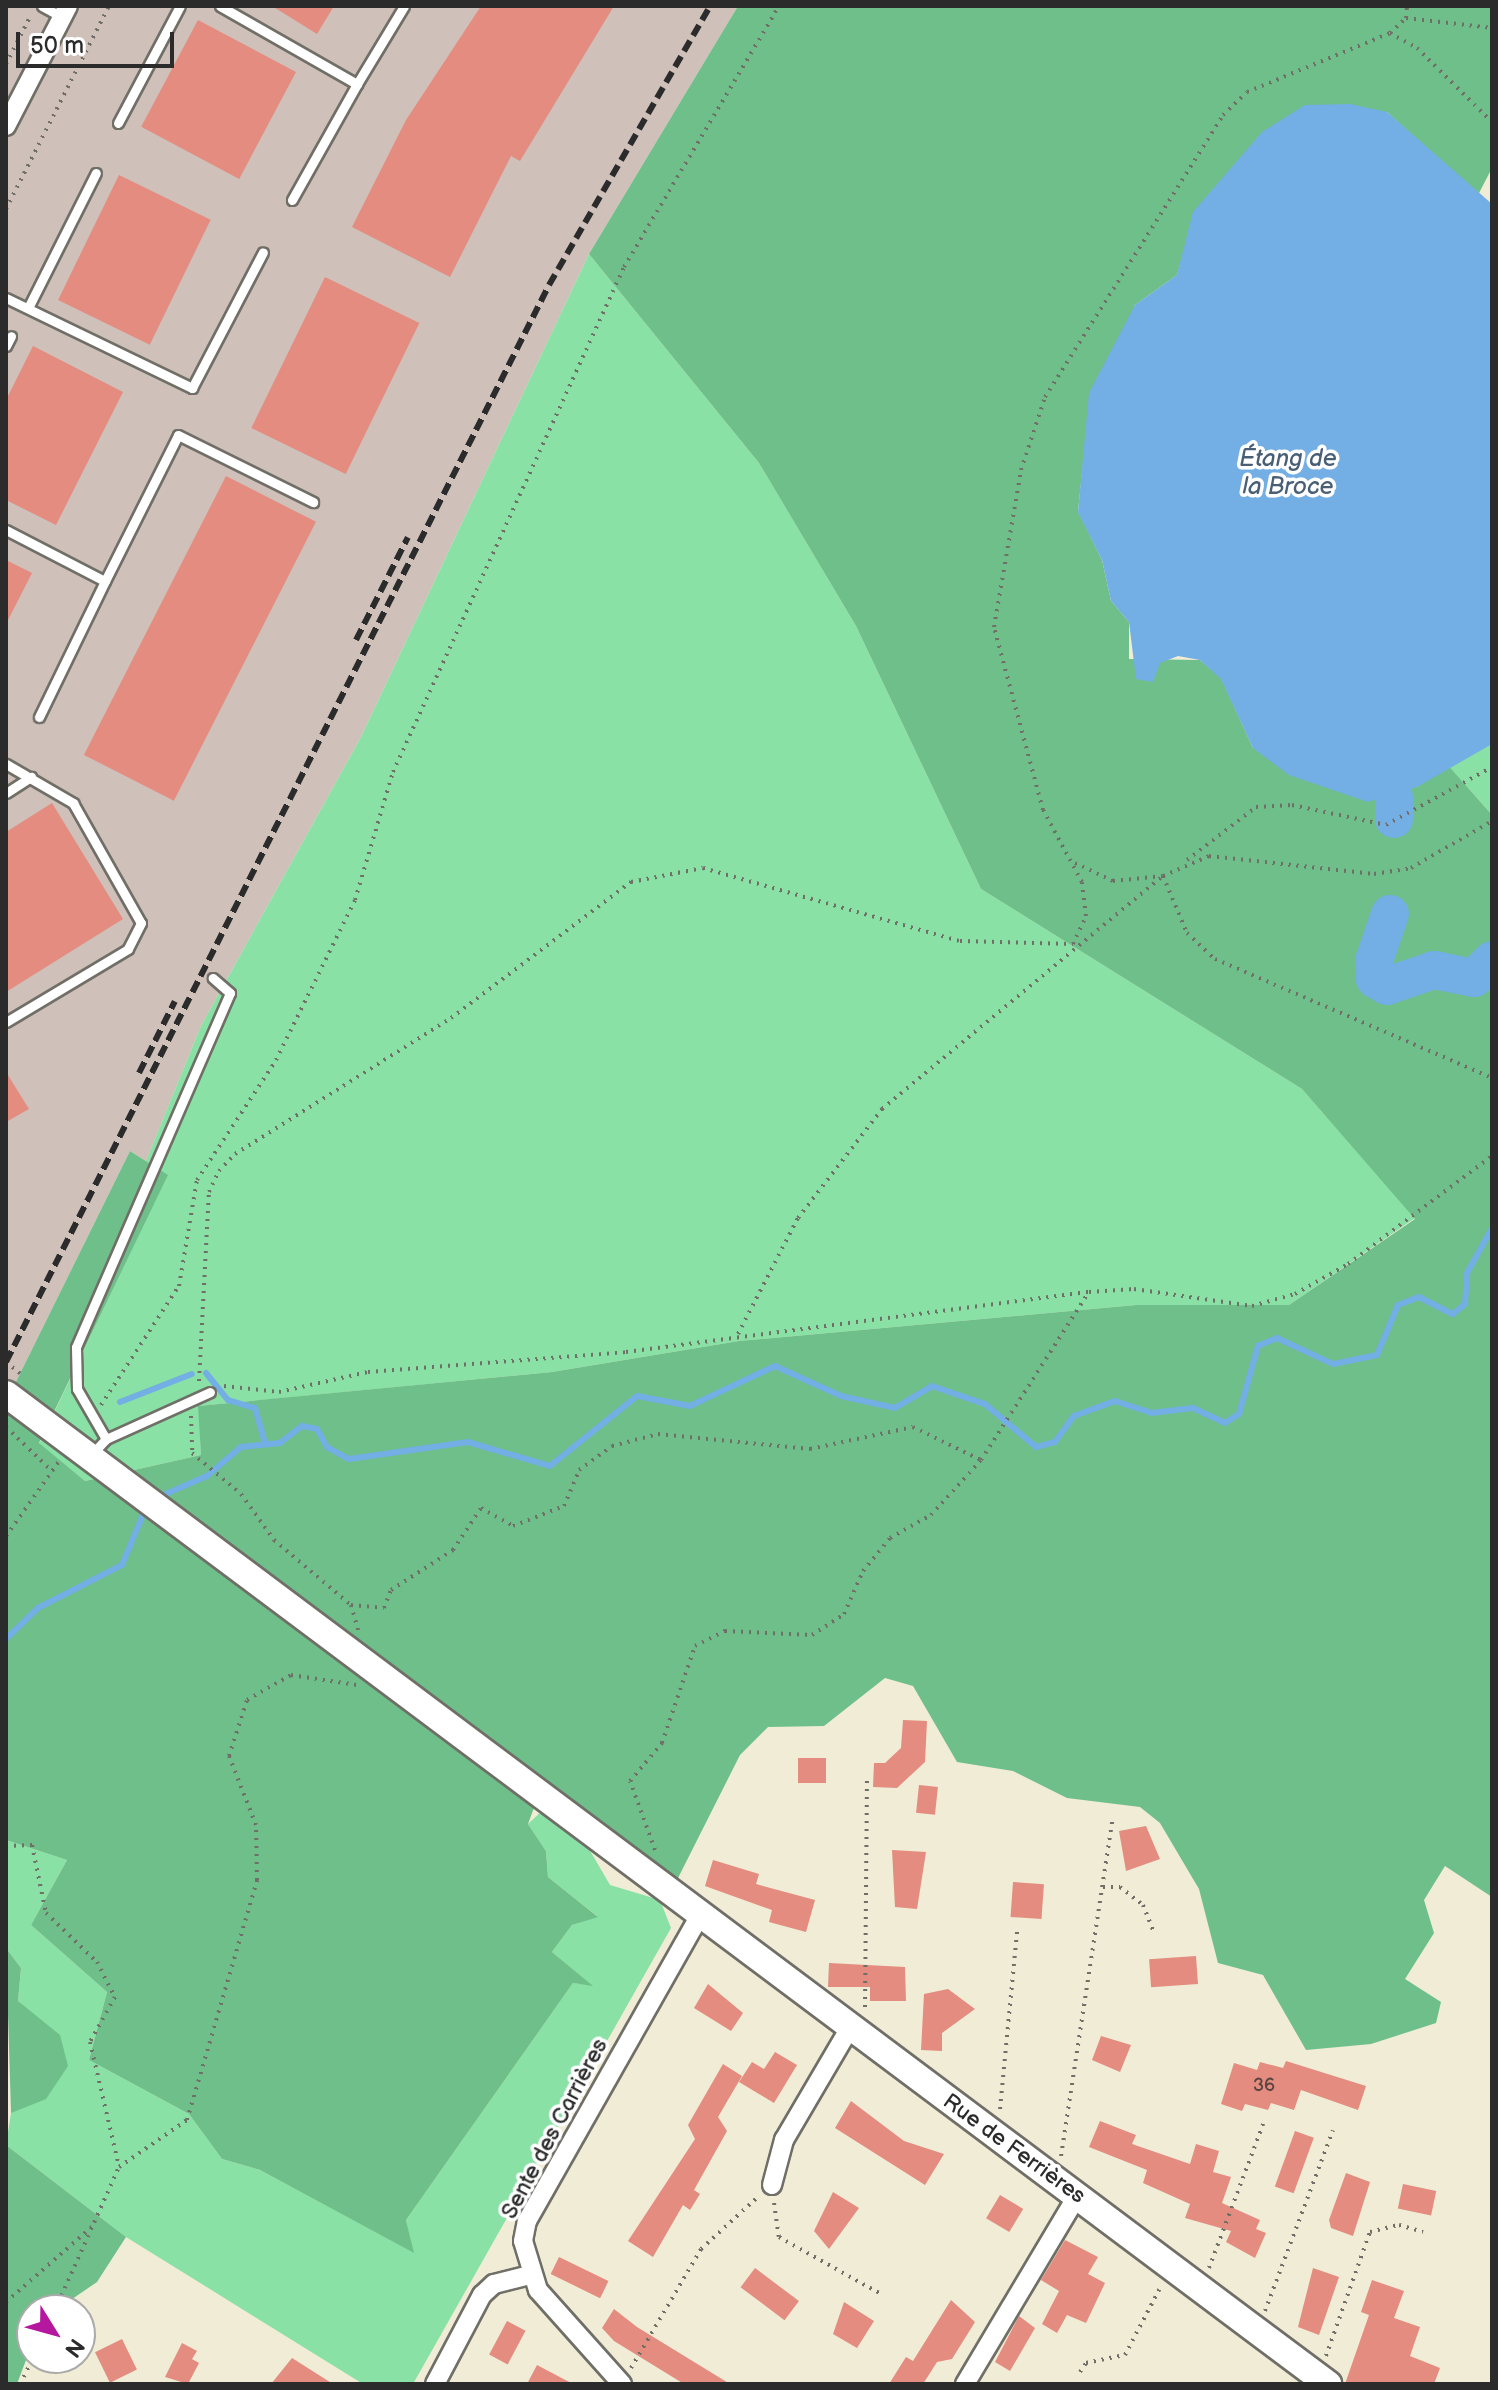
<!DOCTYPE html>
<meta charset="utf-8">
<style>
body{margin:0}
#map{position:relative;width:1498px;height:2390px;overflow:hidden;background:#f0ecd6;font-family:"Balsamiq Sans",sans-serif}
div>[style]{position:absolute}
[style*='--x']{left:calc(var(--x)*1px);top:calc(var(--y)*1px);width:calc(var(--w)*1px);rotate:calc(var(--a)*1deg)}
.industrial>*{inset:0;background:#cfc0ba}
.green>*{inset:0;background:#89e1a5}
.forest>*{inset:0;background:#6ebf8a}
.water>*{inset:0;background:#73aee4}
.stream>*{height:6px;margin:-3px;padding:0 3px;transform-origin:3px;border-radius:3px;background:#73aee4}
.river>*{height:38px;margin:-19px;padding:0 19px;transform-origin:19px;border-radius:19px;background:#73aee4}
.building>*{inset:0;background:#e38c7f;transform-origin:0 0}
.path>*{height:4px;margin-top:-2px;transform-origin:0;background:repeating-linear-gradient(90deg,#706f67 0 2px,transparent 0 8px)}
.roads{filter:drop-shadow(2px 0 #706f67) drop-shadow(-2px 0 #706f67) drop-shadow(0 2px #706f67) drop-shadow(0 -2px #706f67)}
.lane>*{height:9px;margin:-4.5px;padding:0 4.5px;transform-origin:4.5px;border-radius:4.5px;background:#fff}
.street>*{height:18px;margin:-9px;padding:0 9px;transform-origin:9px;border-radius:9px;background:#fff}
.secondary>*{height:26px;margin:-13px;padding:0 13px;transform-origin:13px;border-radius:13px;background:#fff}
.rail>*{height:6px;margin-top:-3px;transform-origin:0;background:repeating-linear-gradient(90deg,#2b2b2b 0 12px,transparent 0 18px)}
span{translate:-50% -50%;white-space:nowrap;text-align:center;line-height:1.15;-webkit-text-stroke:7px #fff;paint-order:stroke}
.number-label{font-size:18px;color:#594340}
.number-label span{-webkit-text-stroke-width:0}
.street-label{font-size:22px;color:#2b2b2b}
.water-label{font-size:24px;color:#485f75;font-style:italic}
.frame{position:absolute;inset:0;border:8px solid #2b2b2b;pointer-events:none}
.north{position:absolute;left:16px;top:2294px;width:80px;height:80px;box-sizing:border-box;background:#fff;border:2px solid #aaa;border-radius:50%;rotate:127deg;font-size:22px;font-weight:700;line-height:32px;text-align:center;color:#2b2b2b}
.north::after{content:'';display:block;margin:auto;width:28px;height:36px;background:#b5179e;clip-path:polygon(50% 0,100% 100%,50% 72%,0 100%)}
.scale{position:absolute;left:16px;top:32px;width:158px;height:36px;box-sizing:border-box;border:4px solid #2b2b2b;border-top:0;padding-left:10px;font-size:24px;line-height:28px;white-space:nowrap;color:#2b2b2b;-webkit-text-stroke:6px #fff;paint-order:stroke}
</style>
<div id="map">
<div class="industrial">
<div style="clip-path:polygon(6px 6px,738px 6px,589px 254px,361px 737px,201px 1026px,146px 1161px,130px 1151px,6px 1402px)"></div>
</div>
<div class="green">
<div style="clip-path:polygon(589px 254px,759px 463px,856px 626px,981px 889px,1302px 1089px,1415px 1218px,1289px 1305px,1136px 1305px,739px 1341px,552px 1372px,199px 1406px,201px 1455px,85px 1481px,39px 1444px,167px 1176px,146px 1161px,201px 1026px,361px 737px)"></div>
<div style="clip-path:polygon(1492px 744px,1492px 815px,1448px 765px)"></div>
<div style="clip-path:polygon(544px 1809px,585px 1842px,610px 1885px,660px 1900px,671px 1928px,413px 2384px,363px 2384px,126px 2237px,6px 2145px,27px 2010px,18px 2001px,21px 1968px,6px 1948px,6px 1840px,67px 1860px,31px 1925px,107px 1992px,89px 2060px,189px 2114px,222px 2159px,260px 2170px,413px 2252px,406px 2220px,573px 1983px,591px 1985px,552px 1952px,572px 1925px,597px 1916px,548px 1877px,546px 1851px,528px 1824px)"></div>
</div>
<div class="forest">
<div style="clip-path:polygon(738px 6px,1492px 6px,1492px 168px,1478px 195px,1387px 112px,1185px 248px,1177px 275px,1135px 305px,1084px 454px,1078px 511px,1102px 560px,1111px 601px,1129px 622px,1129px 659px,1200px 660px,1221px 678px,1253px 748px,1417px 787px,1448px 765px,1492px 815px,1492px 1897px,1445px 1866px,1424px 1900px,1434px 1933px,1405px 1979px,1441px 2002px,1436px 2023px,1371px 2044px,1306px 2050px,1263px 1975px,1218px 1963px,1199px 1889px,1160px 1823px,1140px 1807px,1067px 1798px,1013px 1771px,957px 1762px,913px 1686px,885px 1678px,824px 1726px,768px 1727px,740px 1755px,677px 1880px,542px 1786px,528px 1824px,546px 1851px,548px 1877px,598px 1917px,572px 1925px,552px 1952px,593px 1986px,573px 1983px,406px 2220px,414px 2253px,260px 2170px,222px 2159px,189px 2114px,89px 2060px,107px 1992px,31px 1925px,67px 1860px,6px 1840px,6px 1402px,130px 1151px,168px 1175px,39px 1443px,85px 1481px,201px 1455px,198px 1406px,552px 1372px,739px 1341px,1136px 1305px,1289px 1305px,1415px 1219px,1302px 1089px,981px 889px,856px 626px,759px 463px,589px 254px)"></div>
<div style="clip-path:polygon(6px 1948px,21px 1968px,18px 2001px,60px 2035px,68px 2066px,46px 2099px,11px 2113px)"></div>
<div style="clip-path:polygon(6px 2145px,126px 2237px,97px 2282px,56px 2310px,32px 2310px,32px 2344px,17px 2384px,6px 2384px)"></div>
</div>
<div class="water">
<div style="clip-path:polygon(1350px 104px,1387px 112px,1492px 204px,1492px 744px,1417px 787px,1368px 802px,1289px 775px,1253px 748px,1221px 679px,1200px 660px,1178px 656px,1160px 663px,1153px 682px,1136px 679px,1129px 622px,1111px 601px,1102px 560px,1078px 512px,1089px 393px,1135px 305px,1177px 275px,1193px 212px,1262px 132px,1305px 105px)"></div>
</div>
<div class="stream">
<div style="--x:206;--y:1373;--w:35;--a:51"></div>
<div style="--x:228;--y:1400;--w:28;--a:17"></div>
<div style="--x:255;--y:1408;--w:37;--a:74"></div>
<div style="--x:120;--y:1402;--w:77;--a:-21.3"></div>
<div style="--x:161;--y:1496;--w:50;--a:-23.5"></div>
<div style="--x:207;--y:1476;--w:45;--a:-40.5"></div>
<div style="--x:241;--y:1447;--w:39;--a:-6"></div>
<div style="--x:280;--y:1443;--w:28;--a:-38"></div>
<div style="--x:302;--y:1426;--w:15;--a:11"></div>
<div style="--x:317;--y:1429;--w:21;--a:61"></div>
<div style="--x:327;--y:1447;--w:25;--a:29"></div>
<div style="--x:349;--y:1459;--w:120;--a:-8.1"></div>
<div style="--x:468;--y:1442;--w:85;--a:16.3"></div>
<div style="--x:550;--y:1466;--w:112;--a:-38.8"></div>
<div style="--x:637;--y:1396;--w:54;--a:10.7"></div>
<div style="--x:690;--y:1406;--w:94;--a:-25.2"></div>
<div style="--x:775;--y:1366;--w:72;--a:24.4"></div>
<div style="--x:841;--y:1396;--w:55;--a:12.5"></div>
<div style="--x:895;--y:1408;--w:43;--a:-30.7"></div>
<div style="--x:932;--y:1386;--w:56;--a:18.8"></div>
<div style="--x:985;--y:1404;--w:67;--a:40.1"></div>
<div style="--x:1036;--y:1447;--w:20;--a:-15"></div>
<div style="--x:1055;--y:1442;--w:32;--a:-54"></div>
<div style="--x:1074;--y:1416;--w:44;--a:-20.1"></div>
<div style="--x:1115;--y:1401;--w:38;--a:18"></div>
<div style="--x:1151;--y:1413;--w:42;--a:-6.8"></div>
<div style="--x:1193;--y:1408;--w:35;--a:25"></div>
<div style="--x:1225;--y:1423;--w:17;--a:-33"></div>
<div style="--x:1239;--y:1414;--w:71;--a:-74.4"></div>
<div style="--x:1258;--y:1346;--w:21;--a:-23"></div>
<div style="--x:1277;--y:1338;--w:62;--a:24.9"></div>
<div style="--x:1333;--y:1364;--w:45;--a:-11.6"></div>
<div style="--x:1377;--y:1355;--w:54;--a:-67.2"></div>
<div style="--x:1398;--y:1305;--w:22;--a:-21"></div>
<div style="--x:1419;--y:1297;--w:38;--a:27"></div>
<div style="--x:1453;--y:1314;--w:16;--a:-40"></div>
<div style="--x:1465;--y:1304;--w:31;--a:-86"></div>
<div style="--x:1467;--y:1273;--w:51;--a:-60.9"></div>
<div style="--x:6;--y:1639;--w:45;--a:-44.1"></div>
<div style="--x:38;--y:1608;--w:94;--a:-27.1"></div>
<div style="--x:122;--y:1565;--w:52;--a:-67.4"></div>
</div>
<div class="river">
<div style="--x:1394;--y:819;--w:22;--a:-90"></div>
<div style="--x:1390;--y:914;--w:50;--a:108.8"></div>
<div style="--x:1374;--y:961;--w:18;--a:87"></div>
<div style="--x:1375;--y:979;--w:14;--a:30"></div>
<div style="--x:1387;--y:986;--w:50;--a:-18.8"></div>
<div style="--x:1434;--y:970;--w:41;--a:11.3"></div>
<div style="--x:1474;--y:978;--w:25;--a:-45"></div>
</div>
<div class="building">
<div style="clip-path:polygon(272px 6px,334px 6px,317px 34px)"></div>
<div style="clip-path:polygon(481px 6px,614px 6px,520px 161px,511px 156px,450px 277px,352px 227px,406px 120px)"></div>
<div style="left:198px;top:20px;width:111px;height:121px;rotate:28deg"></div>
<div style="left:119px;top:175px;width:102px;height:139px;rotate:26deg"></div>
<div style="left:325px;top:277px;width:105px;height:168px;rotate:26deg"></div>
<div style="clip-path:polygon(33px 346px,123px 392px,56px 525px,6px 500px,6px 400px)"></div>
<div style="left:226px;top:476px;width:101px;height:313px;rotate:27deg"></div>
<div style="clip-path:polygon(6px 560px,32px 573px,6px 624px)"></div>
<div style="clip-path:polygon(52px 803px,123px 919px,6px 992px,6px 832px)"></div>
<div style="clip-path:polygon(6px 1072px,29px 1109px,6px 1122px)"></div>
<div style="clip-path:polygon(903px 1720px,927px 1721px,925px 1762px,897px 1788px,873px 1787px,874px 1763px,885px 1763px,901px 1748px)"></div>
<div style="left:798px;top:1758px;width:28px;height:25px"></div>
<div style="left:919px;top:1785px;width:19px;height:28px;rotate:6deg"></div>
<div style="clip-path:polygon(1146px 1826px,1160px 1859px,1126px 1871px,1119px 1831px)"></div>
<div style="clip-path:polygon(892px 1850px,926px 1852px,917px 1909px,895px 1907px)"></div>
<div style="clip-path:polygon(713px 1860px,759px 1874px,756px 1884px,815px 1900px,806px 1932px,769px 1922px,772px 1910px,705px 1886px)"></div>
<div style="left:1013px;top:1882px;width:31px;height:35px;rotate:4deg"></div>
<div style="left:1196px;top:1956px;width:28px;height:47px;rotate:86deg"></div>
<div style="clip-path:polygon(829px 1963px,905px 1967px,906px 2001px,870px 2001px,870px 1987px,828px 1987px)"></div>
<div style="clip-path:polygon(708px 1984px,743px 2013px,731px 2031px,694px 2008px)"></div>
<div style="clip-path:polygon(948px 1989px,975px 2009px,942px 2033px,942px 2051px,921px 2050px,924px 1994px)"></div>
<div style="clip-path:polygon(1101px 2036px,1131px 2045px,1120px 2072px,1092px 2060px)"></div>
<div style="clip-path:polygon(775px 2052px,797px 2065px,774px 2103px,739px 2082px,752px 2062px,764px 2069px)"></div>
<div style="clip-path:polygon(1286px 2061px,1366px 2086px,1358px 2110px,1301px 2090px,1294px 2110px,1271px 2103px,1268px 2110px,1245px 2104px,1242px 2111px,1221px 2104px,1234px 2063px,1257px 2070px,1260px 2062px,1283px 2068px)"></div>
<div style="clip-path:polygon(723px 2064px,742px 2076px,718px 2117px,727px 2131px,694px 2190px,700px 2194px,690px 2210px,683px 2205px,653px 2257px,628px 2241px,695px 2139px,688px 2125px)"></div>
<div style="clip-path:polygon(851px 2101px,904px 2141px,944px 2154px,925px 2185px,835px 2128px)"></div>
<div style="clip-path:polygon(1100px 2121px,1136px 2135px,1132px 2144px,1190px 2164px,1196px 2144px,1219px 2151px,1213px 2172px,1231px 2177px,1222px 2203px,1260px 2220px,1256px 2229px,1266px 2233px,1255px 2258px,1226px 2242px,1231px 2231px,1185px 2218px,1190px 2204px,1143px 2183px,1147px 2170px,1089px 2147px)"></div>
<div style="left:1295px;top:2131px;width:20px;height:59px;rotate:20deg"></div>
<div style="clip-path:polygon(1346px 2173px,1370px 2182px,1353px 2236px,1331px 2228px,1329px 2220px)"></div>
<div style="left:1403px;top:2184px;width:34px;height:25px;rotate:12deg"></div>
<div style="clip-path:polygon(833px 2192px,859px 2208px,829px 2249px,814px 2231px)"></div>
<div style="left:1000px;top:2195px;width:27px;height:27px;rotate:31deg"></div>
<div style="clip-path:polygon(1065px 2240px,1098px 2257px,1088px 2274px,1105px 2283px,1086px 2323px,1067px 2315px,1057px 2333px,1042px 2324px,1059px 2291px,1041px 2280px)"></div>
<div style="left:559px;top:2257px;width:55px;height:19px;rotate:26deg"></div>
<div style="left:755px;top:2268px;width:55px;height:24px;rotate:37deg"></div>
<div style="clip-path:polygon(1313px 2268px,1339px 2277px,1319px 2335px,1298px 2327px)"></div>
<div style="clip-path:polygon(1372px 2280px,1404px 2291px,1394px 2318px,1420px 2327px,1410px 2356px,1440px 2368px,1434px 2384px,1345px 2384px,1369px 2315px,1361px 2312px)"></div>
<div style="clip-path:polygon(951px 2300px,975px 2322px,952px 2359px,937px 2362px,923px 2384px,889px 2384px,906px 2357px,913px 2361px)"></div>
<div style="clip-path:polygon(844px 2302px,874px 2321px,857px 2348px,833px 2334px)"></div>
<div style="clip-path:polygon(614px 2309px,637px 2327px,730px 2384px,684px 2384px,614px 2341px,602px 2328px)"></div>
<div style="clip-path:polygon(1019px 2316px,1035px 2328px,1010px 2371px,995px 2362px)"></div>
<div style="left:507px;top:2321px;width:21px;height:38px;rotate:28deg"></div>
<div style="left:122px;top:2339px;width:34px;height:30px;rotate:64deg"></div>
<div style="clip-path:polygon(182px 2343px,197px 2351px,192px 2359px,199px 2363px,188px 2384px,165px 2377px)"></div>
<div style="clip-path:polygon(292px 2358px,333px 2384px,271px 2384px)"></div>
<div style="clip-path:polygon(537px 2365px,573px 2384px,527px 2384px)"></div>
</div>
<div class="path">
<div style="--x:1406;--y:18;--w:12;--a:-85"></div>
<div style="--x:1390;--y:33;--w:31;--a:29"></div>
<div style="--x:1417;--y:48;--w:105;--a:44.6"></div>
<div style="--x:6;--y:64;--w:55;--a:-63"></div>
<div style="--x:6;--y:209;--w:228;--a:-63.1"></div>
<div style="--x:1187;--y:860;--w:87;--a:-37.5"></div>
<div style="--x:1256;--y:807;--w:36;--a:-3"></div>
<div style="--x:1292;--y:805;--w:96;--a:12"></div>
<div style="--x:1386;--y:825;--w:121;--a:-28.7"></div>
<div style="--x:1075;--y:863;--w:42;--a:25.3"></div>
<div style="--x:1113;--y:881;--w:50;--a:-5.7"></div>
<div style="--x:1163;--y:876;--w:62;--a:67.2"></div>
<div style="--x:1187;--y:933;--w:38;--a:43"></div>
<div style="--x:1215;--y:959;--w:301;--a:23.2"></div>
<div style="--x:738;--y:1334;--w:131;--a:-62.7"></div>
<div style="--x:798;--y:1218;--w:138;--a:-52.4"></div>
<div style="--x:882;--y:1109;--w:365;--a:-39.7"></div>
<div style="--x:1163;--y:876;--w:50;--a:-23.5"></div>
<div style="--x:1209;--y:856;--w:166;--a:6.2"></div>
<div style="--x:1374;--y:874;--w:37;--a:-9"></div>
<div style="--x:1411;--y:868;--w:94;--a:-30.1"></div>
<div style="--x:6;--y:1362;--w:19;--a:39"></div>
<div style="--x:199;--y:1381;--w:189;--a:-87"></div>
<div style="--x:209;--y:1192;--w:23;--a:-65"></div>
<div style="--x:219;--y:1171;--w:23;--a:-47"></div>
<div style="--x:235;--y:1154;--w:255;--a:-32.2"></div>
<div style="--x:451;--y:1018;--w:226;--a:-37.1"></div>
<div style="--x:631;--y:882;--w:73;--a:-11"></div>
<div style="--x:703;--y:868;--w:267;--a:15.9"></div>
<div style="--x:960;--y:941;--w:113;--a:1.5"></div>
<div style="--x:1073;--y:944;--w:31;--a:-65"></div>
<div style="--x:1086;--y:916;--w:34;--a:-97"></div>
<div style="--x:1082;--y:882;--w:82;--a:-118.4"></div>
<div style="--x:1043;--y:810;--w:189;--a:-105"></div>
<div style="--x:994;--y:627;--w:159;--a:-80.2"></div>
<div style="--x:1021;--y:470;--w:77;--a:-71.8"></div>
<div style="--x:1045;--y:397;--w:333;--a:-57.7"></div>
<div style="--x:1223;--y:115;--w:33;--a:-44"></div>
<div style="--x:1247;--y:92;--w:155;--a:-22.4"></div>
<div style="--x:1390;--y:33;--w:22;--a:-43"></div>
<div style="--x:1406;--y:18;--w:87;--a:6.6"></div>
<div style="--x:224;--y:1386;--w:55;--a:6.2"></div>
<div style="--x:279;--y:1392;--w:91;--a:-12.7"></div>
<div style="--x:368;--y:1372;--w:259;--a:-4.4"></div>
<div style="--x:626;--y:1352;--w:467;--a:-7.4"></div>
<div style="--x:1089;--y:1292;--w:45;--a:-3.8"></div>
<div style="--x:1134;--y:1289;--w:119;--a:8.2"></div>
<div style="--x:1252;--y:1306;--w:45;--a:-15.6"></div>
<div style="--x:1295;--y:1294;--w:61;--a:-29.5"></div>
<div style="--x:1348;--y:1264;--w:180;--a:-36.9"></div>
<div style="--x:101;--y:1405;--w:142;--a:-56.8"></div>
<div style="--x:179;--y:1286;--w:108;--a:-80.4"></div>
<div style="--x:197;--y:1180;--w:144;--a:-56.6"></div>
<div style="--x:276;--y:1060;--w:178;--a:-63.7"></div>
<div style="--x:355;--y:900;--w:134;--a:-73.5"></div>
<div style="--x:393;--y:772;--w:555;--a:-65.42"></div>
<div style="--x:624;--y:267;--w:304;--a:-59.3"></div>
<div style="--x:191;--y:1416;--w:37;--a:88"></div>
<div style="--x:192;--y:1453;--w:64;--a:39.9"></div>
<div style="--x:241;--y:1494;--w:57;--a:54.3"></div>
<div style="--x:274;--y:1540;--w:101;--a:40.2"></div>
<div style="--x:351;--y:1605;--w:33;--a:5"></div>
<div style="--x:384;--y:1608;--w:19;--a:-69"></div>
<div style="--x:391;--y:1590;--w:74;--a:-32.8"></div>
<div style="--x:453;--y:1550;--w:50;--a:-56.3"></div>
<div style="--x:481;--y:1508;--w:37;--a:29"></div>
<div style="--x:513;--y:1526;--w:55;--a:-21.4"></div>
<div style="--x:564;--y:1506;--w:39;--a:-67"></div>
<div style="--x:579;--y:1470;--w:41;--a:-36"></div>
<div style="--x:612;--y:1446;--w:48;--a:-14.6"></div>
<div style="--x:658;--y:1434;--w:153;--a:5.6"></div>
<div style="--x:810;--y:1449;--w:105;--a:-12.1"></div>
<div style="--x:913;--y:1427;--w:76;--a:25.9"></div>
<div style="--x:981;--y:1460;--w:200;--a:-57.3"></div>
<div style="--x:6;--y:1427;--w:64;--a:43.7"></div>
<div style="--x:6;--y:1536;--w:93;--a:-54.6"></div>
<div style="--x:351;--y:1605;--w:26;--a:74"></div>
<div style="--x:6;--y:1846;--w:26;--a:-2"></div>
<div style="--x:32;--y:1845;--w:69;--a:78.4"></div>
<div style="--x:46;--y:1913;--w:71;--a:43.9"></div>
<div style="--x:97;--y:1962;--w:39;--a:63"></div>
<div style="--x:115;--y:1997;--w:51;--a:119.1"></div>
<div style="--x:90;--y:2042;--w:128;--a:76.9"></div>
<div style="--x:655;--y:1850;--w:73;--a:-109.9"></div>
<div style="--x:630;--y:1781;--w:50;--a:-49.9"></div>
<div style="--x:662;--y:1743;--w:102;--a:-71.2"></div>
<div style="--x:695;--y:1646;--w:34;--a:-27"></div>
<div style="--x:725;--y:1631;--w:87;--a:2.6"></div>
<div style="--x:812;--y:1635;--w:38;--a:-33"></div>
<div style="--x:844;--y:1614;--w:47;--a:-66.2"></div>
<div style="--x:863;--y:1571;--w:43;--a:-50.7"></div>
<div style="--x:890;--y:1538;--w:47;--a:-29.3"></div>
<div style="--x:931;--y:1515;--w:74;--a:-47.7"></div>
<div style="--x:1103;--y:1887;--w:17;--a:0"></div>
<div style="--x:1120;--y:1887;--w:29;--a:38"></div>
<div style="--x:1143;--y:1905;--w:29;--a:68"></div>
<div style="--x:865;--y:2007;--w:229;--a:-89.5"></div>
<div style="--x:1000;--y:2109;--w:178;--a:-84.5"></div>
<div style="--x:1061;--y:2156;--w:342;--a:-81.3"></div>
<div style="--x:774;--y:2203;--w:34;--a:82"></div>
<div style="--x:779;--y:2237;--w:115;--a:29.2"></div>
<div style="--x:1209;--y:2268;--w:154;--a:-69.4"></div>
<div style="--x:6;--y:2302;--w:117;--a:-41.2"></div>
<div style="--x:55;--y:2310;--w:157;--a:-65.9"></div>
<div style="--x:119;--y:2167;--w:83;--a:-34.7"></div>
<div style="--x:187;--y:2120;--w:250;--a:-73.7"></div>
<div style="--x:257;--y:1880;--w:55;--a:-91"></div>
<div style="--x:256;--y:1825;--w:74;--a:-111.4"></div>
<div style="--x:229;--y:1756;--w:59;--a:-72.2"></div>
<div style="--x:247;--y:1700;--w:51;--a:-29.6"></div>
<div style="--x:291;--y:1675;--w:67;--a:8.6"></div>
<div style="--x:1265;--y:2311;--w:193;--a:-69.4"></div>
<div style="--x:1326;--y:2356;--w:132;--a:-70.5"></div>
<div style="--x:1370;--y:2232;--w:30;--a:-14"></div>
<div style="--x:1399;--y:2225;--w:25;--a:16"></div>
<div style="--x:631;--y:2368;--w:138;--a:-59.5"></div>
<div style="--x:701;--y:2249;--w:77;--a:-42.4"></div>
<div style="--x:1080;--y:2372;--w:11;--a:-56"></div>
<div style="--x:1086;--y:2363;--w:40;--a:-12"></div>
<div style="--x:1125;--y:2355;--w:78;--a:-62.4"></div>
<div style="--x:20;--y:2384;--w:29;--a:-63"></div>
</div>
<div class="roads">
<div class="lane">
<div style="--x:42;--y:6;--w:23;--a:29"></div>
<div style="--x:220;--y:6;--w:158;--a:29.7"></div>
<div style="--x:357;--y:84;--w:133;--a:119.3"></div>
<div style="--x:357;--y:84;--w:91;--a:-58.9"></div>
<div style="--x:118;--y:123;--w:132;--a:-62.1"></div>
<div style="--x:6;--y:298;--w:207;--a:25.8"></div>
<div style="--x:192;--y:388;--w:153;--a:-62.4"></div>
<div style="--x:28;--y:308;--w:151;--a:-63.3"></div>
<div style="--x:6;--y:346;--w:11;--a:-63"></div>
<div style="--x:6;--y:530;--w:111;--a:27.3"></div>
<div style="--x:105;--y:581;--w:163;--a:-63.4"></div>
<div style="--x:178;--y:435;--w:151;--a:26.4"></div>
<div style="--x:39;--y:717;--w:151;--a:-64.1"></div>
<div style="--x:6;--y:764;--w:78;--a:30.2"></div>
<div style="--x:73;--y:803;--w:138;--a:60.5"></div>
<div style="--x:141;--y:923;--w:29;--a:117"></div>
<div style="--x:128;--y:949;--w:142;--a:149.1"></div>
<div style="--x:6;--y:793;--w:30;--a:-33"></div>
<div style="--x:106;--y:1439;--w:58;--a:-120.1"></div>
<div style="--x:77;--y:1389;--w:42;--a:-91.4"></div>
<div style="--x:76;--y:1347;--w:386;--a:-66.5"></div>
<div style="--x:230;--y:993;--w:23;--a:-139"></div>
<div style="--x:91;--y:1455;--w:22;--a:-47"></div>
<div style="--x:106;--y:1439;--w:114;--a:-24.3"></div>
</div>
<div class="street">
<div style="--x:6;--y:126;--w:135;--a:-62.7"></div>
<div style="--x:772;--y:2185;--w:47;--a:-75.1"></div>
<div style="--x:784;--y:2140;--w:129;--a:-59.6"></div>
<div style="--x:435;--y:2384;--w:101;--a:-62.2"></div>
<div style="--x:482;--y:2295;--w:16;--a:-43"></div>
<div style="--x:494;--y:2284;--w:38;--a:-14"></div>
<div style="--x:622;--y:2384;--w:126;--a:-131.8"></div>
<div style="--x:538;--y:2290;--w:51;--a:-107"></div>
<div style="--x:523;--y:2241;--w:20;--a:-79"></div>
<div style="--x:527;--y:2221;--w:352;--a:-60.5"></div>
<div style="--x:965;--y:2384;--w:219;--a:-59.2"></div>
</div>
<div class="secondary">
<div style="--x:6;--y:1394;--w:1652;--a:36.83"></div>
</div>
</div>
<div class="rail">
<div style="--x:356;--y:640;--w:115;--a:-63.2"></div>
<div style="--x:139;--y:1073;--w:80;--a:-63.4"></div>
<div style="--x:6;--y:1362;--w:1206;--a:-63.24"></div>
<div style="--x:549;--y:285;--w:322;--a:-60"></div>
</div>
<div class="number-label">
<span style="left:1264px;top:2086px">36</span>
</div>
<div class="street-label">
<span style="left:555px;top:2129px;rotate:-62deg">Sente des Carrières</span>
<span style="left:1014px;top:2149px;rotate:36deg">Rue de Ferrières</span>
</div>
<div class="water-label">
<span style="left:1288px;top:473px">Étang de<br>la Broce</span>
</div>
<div class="frame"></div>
<div class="north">N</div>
<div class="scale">50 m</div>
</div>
